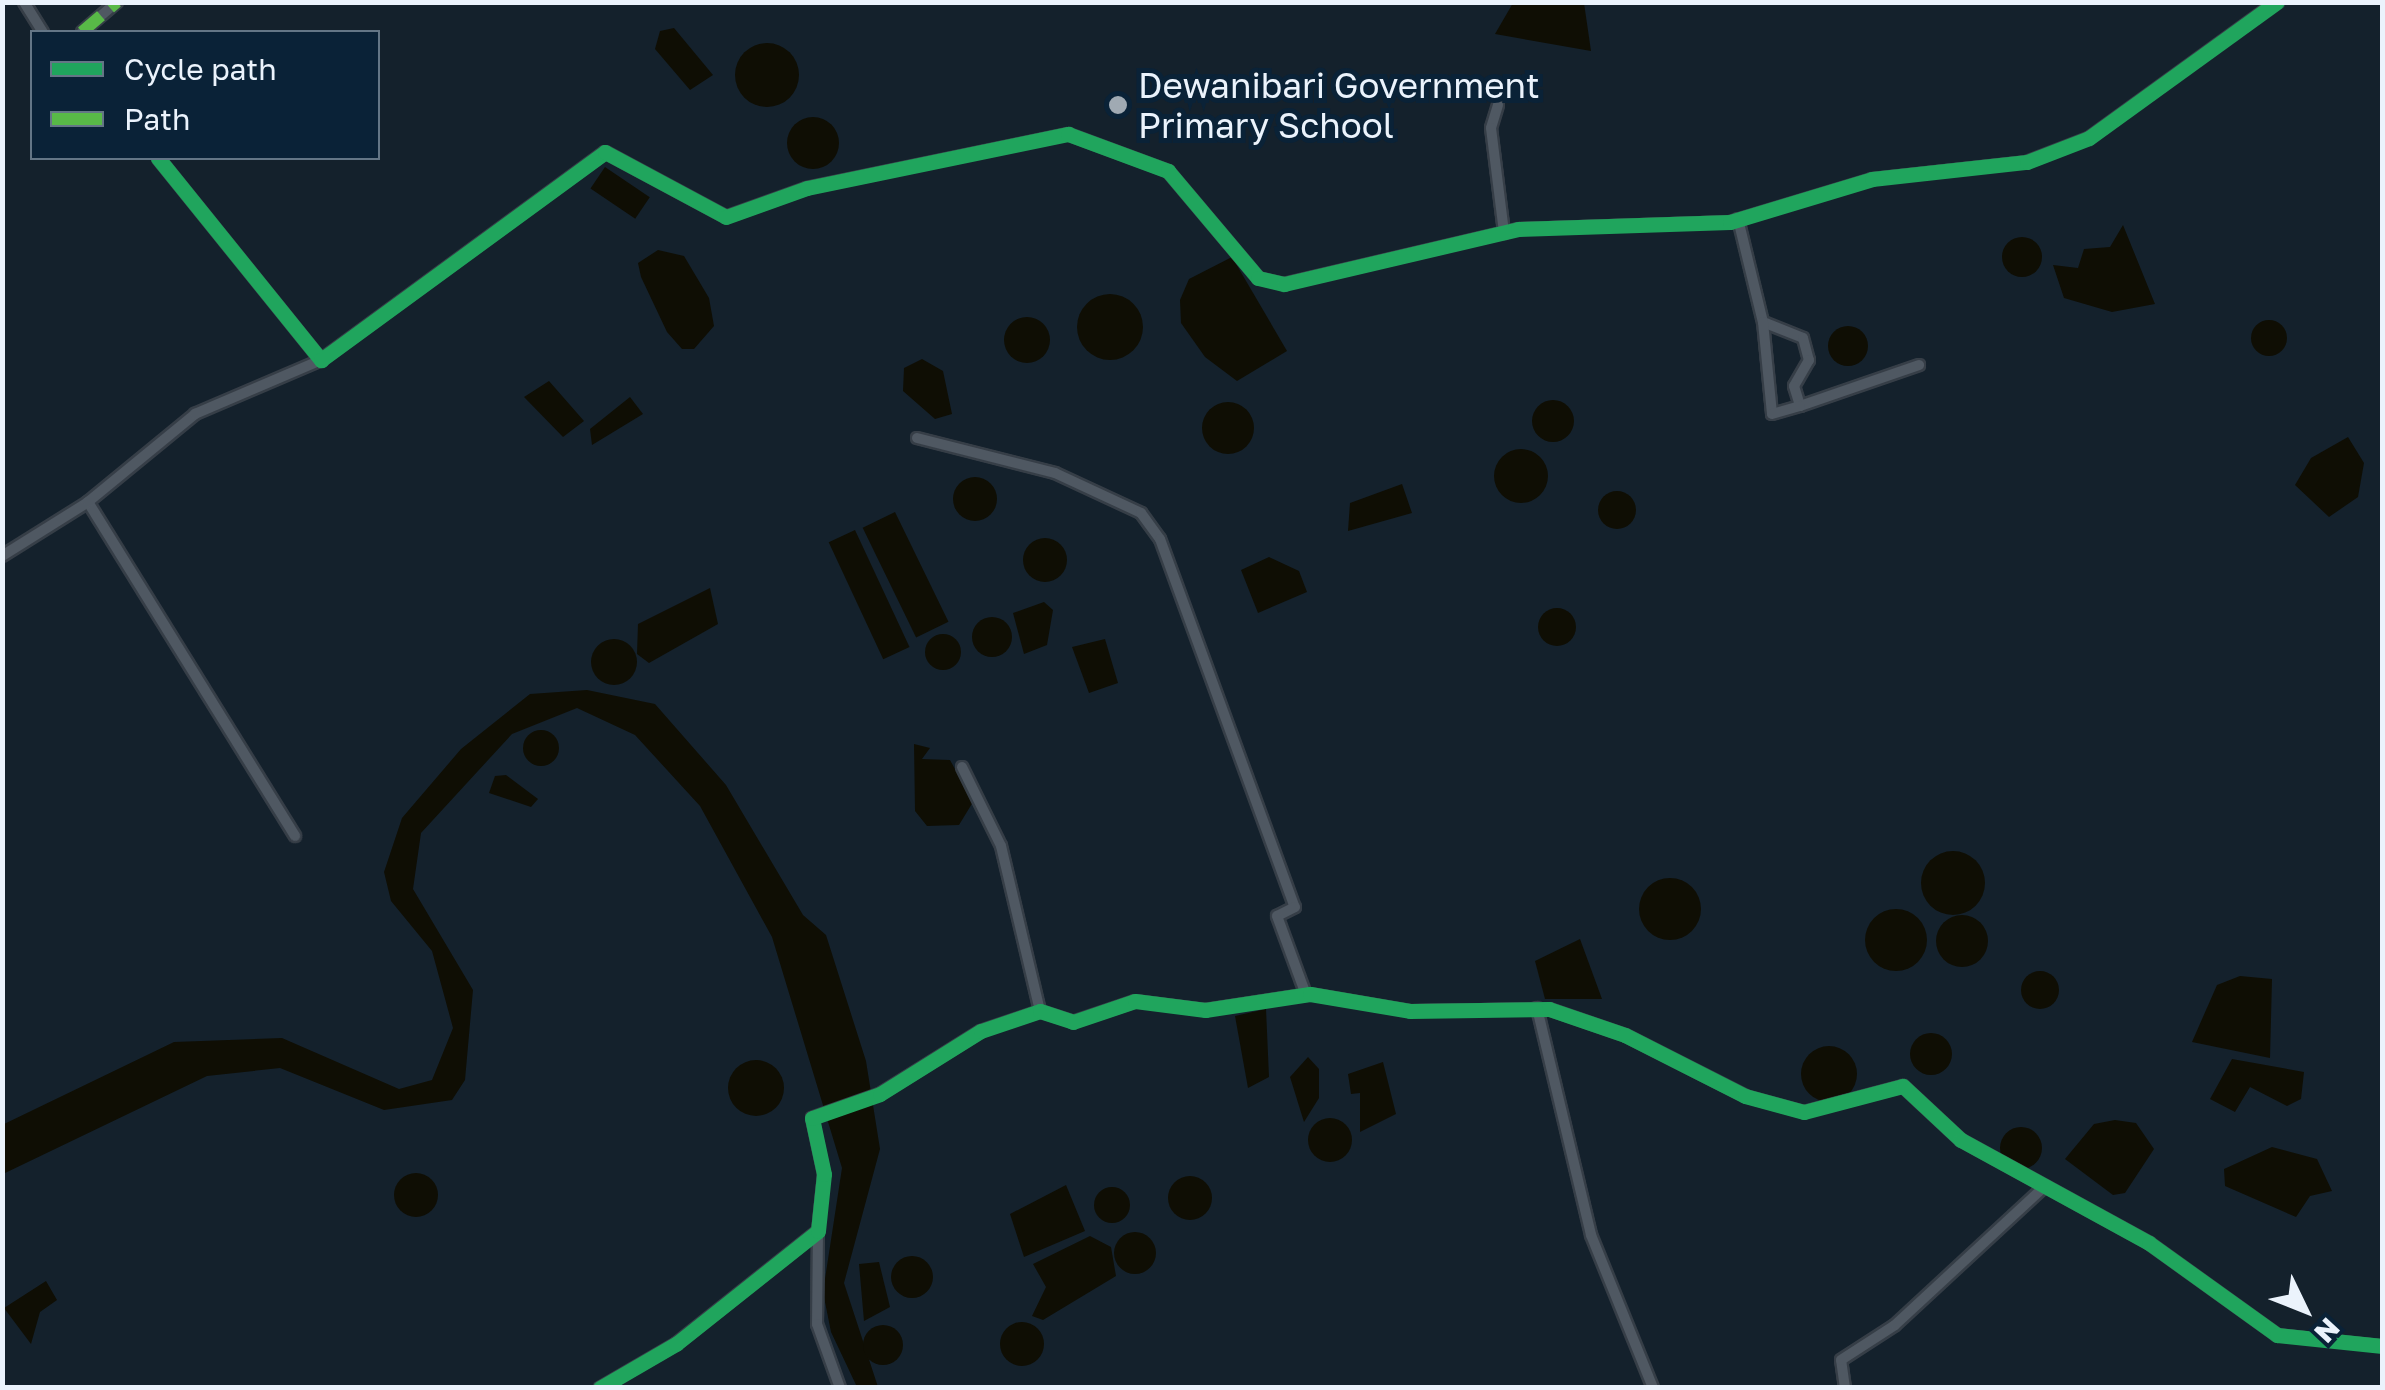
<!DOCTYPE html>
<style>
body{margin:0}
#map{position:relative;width:2385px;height:1390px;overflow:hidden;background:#14212c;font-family:"Golos Text",sans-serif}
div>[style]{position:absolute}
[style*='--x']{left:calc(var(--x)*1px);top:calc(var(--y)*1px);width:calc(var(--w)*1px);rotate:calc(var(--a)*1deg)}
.water>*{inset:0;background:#0f0e04;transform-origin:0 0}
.round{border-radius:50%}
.roads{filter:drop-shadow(2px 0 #363e47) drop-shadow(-2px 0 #363e47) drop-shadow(0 2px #363e47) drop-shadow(0 -2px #363e47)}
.minor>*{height:10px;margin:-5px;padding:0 5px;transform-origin:5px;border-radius:5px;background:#4f5862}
.quiet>*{height:12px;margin-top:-6px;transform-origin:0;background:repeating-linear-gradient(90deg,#58b947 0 25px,transparent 0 37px)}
.cycleway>*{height:15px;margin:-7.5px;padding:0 7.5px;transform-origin:7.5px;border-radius:7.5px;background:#20a55d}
.dots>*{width:28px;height:28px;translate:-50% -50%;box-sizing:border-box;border:5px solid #0a2237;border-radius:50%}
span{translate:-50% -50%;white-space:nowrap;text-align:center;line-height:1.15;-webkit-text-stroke:10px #0a2237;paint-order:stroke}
.poi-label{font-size:35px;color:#ebf3fc}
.left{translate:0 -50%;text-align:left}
.frame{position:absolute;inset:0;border:5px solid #ebf3fc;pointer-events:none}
.legend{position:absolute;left:30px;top:30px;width:350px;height:130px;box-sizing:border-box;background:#0a2237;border:2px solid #647686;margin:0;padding:12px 18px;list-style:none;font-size:30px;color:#ebf3fc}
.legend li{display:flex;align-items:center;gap:20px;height:50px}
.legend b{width:50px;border:2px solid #647686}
.north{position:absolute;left:2255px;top:1260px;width:100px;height:100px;-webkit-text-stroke:8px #0a2237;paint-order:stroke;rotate:133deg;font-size:28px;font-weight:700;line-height:40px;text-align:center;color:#ebf3fc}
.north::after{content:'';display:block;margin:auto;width:35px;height:45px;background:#ebf3fc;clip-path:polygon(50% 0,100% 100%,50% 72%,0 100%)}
</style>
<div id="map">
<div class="water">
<div style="clip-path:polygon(1513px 3px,1584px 3px,1591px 51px,1495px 34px)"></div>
<div style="clip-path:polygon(674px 28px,713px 75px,690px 90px,655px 49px,660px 31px)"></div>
<div class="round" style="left:735px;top:43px;width:64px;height:64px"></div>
<div class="round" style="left:787px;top:117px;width:52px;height:52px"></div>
<div style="left:605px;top:167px;width:54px;height:26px;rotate:34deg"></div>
<div style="clip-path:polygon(2123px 225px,2155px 304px,2112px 312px,2064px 298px,2053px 265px,2078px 268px,2084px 249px,2110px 247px)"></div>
<div class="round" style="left:2002px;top:237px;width:40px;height:40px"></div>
<div style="clip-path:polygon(658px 250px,684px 256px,709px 298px,714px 326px,694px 349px,682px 349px,667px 332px,641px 277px,638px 263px)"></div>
<div style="clip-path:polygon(1232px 257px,1287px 351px,1237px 381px,1205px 357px,1181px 323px,1180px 300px,1189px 279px)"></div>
<div class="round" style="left:1077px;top:294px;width:66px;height:66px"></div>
<div class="round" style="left:1004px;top:317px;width:46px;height:46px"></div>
<div class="round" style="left:2251px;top:320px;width:36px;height:36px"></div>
<div class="round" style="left:1828px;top:326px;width:40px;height:40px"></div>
<div style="clip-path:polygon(922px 359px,943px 371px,952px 414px,935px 419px,903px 391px,904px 368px)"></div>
<div style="clip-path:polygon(549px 381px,584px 421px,563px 437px,524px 397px)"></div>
<div style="clip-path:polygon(630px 397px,643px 414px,592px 445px,590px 429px)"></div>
<div class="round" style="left:1532px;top:400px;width:42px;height:42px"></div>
<div class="round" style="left:1202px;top:402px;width:52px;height:52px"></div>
<div style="clip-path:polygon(2348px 437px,2364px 463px,2358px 497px,2329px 517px,2295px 485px,2311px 458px)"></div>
<div class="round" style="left:1494px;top:449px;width:54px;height:54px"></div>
<div class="round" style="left:953px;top:477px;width:44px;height:44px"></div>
<div style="clip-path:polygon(1402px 484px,1412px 513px,1348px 531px,1350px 503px)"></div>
<div class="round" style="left:1598px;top:491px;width:38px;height:38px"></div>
<div style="left:895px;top:512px;width:122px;height:36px;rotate:64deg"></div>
<div style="left:855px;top:530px;width:129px;height:29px;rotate:65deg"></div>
<div class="round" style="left:1023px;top:538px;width:44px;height:44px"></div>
<div style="clip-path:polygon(1269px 557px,1299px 571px,1307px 592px,1258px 613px,1241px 570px)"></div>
<div style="clip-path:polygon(710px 588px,718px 624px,649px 663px,637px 654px,638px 624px)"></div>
<div style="clip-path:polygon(1044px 602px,1053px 610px,1047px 645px,1024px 654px,1013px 613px)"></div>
<div class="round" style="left:1538px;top:608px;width:38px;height:38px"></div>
<div class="round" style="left:972px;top:617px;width:40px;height:40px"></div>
<div class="round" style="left:925px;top:634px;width:36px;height:36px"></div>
<div style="clip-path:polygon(1105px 639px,1118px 683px,1089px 693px,1072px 647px)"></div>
<div class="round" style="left:591px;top:639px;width:46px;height:46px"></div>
<div style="clip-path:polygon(587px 690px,655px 704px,726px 785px,803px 915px,826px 935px,866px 1061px,880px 1149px,844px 1283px,878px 1387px,857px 1387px,831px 1332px,823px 1292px,842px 1168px,772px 937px,700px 806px,635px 735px,577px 708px,512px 734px,421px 833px,413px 889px,473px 990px,465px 1080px,452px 1100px,384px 1110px,280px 1068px,207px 1076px,3px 1174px,2px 1125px,174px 1042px,282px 1038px,399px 1089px,432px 1080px,453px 1028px,432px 951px,391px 901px,384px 872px,402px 818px,461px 749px,530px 694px)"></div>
<div class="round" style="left:523px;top:730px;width:36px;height:36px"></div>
<div style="clip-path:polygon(914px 744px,930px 748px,922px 759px,950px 760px,973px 802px,959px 825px,927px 826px,915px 811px)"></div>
<div style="clip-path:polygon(506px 775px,538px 799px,531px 807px,489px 793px,495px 776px)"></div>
<div class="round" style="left:1921px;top:851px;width:64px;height:64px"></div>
<div class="round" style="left:1639px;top:878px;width:62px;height:62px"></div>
<div class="round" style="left:1865px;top:909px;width:62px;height:62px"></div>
<div class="round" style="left:1936px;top:915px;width:52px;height:52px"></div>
<div style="clip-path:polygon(1580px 939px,1602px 999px,1545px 999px,1535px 961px)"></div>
<div class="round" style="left:2021px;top:971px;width:38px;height:38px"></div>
<div style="clip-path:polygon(2240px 976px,2272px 979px,2270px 1058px,2192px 1042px,2217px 985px)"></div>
<div style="clip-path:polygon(1266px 1009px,1269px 1077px,1248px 1088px,1235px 1016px)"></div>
<div class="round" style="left:1910px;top:1033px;width:42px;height:42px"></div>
<div class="round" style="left:1801px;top:1046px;width:56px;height:56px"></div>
<div style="clip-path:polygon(1308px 1057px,1319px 1069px,1319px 1098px,1304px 1122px,1290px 1077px)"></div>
<div style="clip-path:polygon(2232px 1059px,2304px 1072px,2301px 1099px,2287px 1106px,2250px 1087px,2235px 1112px,2210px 1099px)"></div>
<div class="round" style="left:728px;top:1060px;width:56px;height:56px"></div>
<div style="clip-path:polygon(1383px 1062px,1396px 1114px,1360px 1132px,1360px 1093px,1351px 1094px,1348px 1074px)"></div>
<div class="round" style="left:1308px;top:1118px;width:44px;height:44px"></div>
<div style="clip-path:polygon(2115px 1120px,2136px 1123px,2154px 1149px,2125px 1193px,2113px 1195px,2065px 1159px,2094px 1124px)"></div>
<div class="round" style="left:2000px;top:1127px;width:42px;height:42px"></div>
<div style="clip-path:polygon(2272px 1147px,2317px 1159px,2332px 1191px,2310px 1196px,2296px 1217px,2225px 1186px,2224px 1169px)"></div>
<div class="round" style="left:394px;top:1173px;width:44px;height:44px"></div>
<div class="round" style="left:1168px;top:1176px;width:44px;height:44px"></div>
<div style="clip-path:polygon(1066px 1185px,1085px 1231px,1024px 1257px,1010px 1214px)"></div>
<div class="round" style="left:1094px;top:1187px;width:36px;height:36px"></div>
<div class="round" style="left:1114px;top:1232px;width:42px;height:42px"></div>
<div style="clip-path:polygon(1090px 1236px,1111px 1247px,1116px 1276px,1043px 1320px,1032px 1316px,1046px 1287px,1033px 1264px)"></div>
<div class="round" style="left:891px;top:1256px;width:42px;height:42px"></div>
<div style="clip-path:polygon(879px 1262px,890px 1307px,864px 1321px,859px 1264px)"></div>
<div style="clip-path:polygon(46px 1281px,57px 1300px,40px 1312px,31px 1344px,4px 1308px)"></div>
<div class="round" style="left:1000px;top:1322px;width:44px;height:44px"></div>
<div class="round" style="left:863px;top:1325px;width:40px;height:40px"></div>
</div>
<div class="roads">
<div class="minor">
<div style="--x:24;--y:2;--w:36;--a:58"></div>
<div style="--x:82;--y:32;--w:46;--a:-40.6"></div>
<div style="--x:1498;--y:105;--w:24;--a:107"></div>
<div style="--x:1491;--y:128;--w:106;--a:82.9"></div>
<div style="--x:158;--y:158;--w:260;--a:51.1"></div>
<div style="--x:321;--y:360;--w:352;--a:-36.2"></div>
<div style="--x:605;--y:152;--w:137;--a:28.2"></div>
<div style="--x:726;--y:217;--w:86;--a:-19.7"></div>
<div style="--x:807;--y:188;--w:267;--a:-11.7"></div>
<div style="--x:1068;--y:134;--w:107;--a:20.3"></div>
<div style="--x:1168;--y:171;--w:140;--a:49.9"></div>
<div style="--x:1258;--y:278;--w:27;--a:13"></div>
<div style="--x:1284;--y:284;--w:240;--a:-13.2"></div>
<div style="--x:1518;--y:229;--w:212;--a:-1.9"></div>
<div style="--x:1730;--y:222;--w:148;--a:-16.8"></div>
<div style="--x:1872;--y:179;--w:156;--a:-6.3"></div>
<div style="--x:2027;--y:162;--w:66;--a:-21.2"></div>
<div style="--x:2089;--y:138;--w:232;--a:-35.9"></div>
<div style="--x:1738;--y:219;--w:106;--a:76.4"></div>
<div style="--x:1763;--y:322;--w:43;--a:21.8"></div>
<div style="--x:1803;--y:338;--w:23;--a:75"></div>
<div style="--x:1809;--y:360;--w:30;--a:120"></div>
<div style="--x:1794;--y:386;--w:21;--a:73"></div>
<div style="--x:1800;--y:406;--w:126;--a:-19"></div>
<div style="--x:1763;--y:322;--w:92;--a:84.4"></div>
<div style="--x:1772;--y:414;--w:29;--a:-16"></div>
<div style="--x:917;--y:438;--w:142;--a:14.2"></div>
<div style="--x:1055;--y:473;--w:95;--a:24.9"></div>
<div style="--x:1141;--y:513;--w:32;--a:54"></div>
<div style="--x:1160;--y:539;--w:392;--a:69.9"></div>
<div style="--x:1295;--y:907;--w:20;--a:153"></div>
<div style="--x:1277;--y:916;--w:84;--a:69.8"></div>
<div style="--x:88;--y:502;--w:393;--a:58.2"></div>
<div style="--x:2;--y:556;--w:102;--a:-32.1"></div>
<div style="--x:88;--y:502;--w:139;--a:-39.4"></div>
<div style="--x:195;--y:414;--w:137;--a:-23.2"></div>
<div style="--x:962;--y:767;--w:88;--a:63.7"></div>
<div style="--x:1001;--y:846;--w:170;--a:76.7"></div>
<div style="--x:1537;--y:1008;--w:233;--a:76.6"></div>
<div style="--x:1591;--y:1235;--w:165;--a:67.9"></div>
<div style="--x:818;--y:1231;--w:93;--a:90.6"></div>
<div style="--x:817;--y:1324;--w:68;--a:70.2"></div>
<div style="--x:600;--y:1388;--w:88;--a:-30.1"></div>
<div style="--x:676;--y:1344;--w:181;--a:-38.5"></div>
<div style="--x:818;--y:1231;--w:57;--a:-84"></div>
<div style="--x:824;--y:1174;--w:57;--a:-102.1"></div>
<div style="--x:812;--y:1118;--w:72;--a:-19.4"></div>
<div style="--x:880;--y:1094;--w:119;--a:-32"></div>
<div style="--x:981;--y:1031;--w:62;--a:-18.7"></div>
<div style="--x:1040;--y:1011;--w:35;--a:18"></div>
<div style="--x:1073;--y:1022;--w:65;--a:-18.7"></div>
<div style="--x:1135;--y:1001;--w:71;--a:7.3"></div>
<div style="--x:1205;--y:1010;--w:106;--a:-8.7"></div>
<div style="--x:1310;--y:994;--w:101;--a:9.6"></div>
<div style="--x:1410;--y:1011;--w:139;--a:-0.8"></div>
<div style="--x:1549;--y:1009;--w:80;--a:18.9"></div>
<div style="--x:1625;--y:1035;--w:135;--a:26.9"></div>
<div style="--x:1745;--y:1096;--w:61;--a:15.2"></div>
<div style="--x:1804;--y:1112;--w:102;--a:-14.7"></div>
<div style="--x:1903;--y:1086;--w:79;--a:43"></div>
<div style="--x:1961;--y:1140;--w:214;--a:28.7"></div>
<div style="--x:2149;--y:1243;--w:158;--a:35.7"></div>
<div style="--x:2277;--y:1335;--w:106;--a:6"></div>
<div style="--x:1845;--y:1388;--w:28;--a:-98"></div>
<div style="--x:1841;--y:1360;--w:64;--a:-32.9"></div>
<div style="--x:1895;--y:1325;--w:199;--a:-42.8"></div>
</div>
</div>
<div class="quiet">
<div style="--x:82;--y:32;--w:46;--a:-40.6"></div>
</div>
<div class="cycleway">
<div style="--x:158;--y:158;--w:260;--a:51.1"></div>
<div style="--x:321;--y:360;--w:352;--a:-36.2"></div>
<div style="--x:605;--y:152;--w:137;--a:28.2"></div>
<div style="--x:726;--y:217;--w:86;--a:-19.7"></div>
<div style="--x:807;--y:188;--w:267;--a:-11.7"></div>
<div style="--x:1068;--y:134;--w:107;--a:20.3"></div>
<div style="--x:1168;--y:171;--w:140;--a:49.9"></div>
<div style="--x:1258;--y:278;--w:27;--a:13"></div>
<div style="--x:1284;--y:284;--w:240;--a:-13.2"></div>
<div style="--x:1518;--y:229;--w:212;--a:-1.9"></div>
<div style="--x:1730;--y:222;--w:148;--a:-16.8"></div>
<div style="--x:1872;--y:179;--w:156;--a:-6.3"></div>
<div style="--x:2027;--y:162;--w:66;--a:-21.2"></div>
<div style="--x:2089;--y:138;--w:232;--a:-35.9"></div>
<div style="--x:600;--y:1388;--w:88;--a:-30.1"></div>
<div style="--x:676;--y:1344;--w:181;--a:-38.5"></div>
<div style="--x:818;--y:1231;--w:57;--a:-84"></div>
<div style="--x:824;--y:1174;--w:57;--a:-102.1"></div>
<div style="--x:812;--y:1118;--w:72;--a:-19.4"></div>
<div style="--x:880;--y:1094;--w:119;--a:-32"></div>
<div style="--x:981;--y:1031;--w:62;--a:-18.7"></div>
<div style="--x:1040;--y:1011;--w:35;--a:18"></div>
<div style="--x:1073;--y:1022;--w:65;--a:-18.7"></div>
<div style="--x:1135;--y:1001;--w:71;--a:7.3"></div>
<div style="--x:1205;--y:1010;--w:106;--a:-8.7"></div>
<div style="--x:1310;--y:994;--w:101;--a:9.6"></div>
<div style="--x:1410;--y:1011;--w:139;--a:-0.8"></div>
<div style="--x:1549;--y:1009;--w:80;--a:18.9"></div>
<div style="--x:1625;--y:1035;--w:135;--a:26.9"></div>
<div style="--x:1745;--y:1096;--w:61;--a:15.2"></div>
<div style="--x:1804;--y:1112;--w:102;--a:-14.7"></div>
<div style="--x:1903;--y:1086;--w:79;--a:43"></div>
<div style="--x:1961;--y:1140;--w:214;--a:28.7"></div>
<div style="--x:2149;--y:1243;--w:158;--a:35.7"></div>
<div style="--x:2277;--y:1335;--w:106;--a:6"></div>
</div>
<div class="dots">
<div style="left:1118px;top:105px;background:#a0aab3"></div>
</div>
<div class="poi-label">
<span class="left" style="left:1138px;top:105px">Dewanibari Government<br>Primary School</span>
</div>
<div class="frame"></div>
<ul class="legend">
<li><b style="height:12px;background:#20a55d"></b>Cycle path</li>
<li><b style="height:12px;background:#58b947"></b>Path</li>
</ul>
<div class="north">N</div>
</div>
